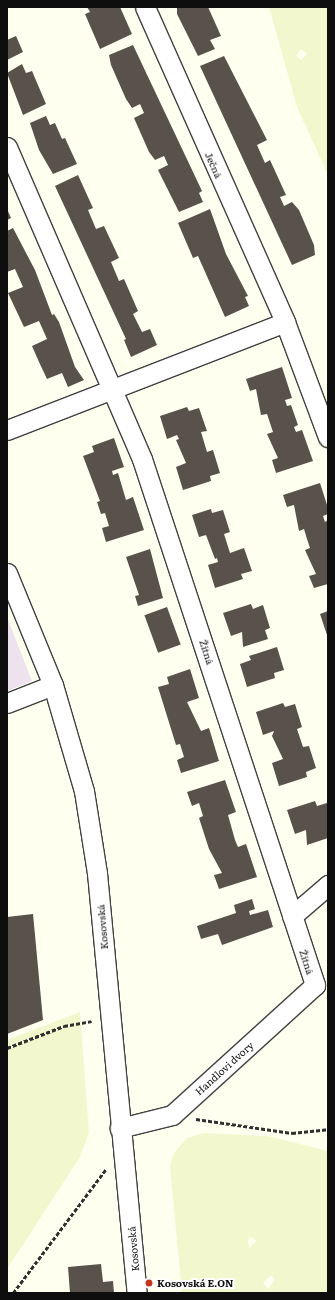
<!DOCTYPE html>
<meta charset="utf-8">
<style>
body{margin:0}
#map{position:relative;width:335px;height:1300px;overflow:hidden;background:#ffffef;font-family:Literata,serif}
div>[style]{position:absolute}
[style*='--x']{left:calc(var(--x)*1px);top:calc(var(--y)*1px);width:calc(var(--w)*1px);rotate:calc(var(--a)*1deg)}
.industrial>*{inset:0;background:#ede2ed}
.farmland>*{inset:0;background:#f3f7ce}
.building>*{inset:0;background:#58524a;transform-origin:0 0}
.path>*{height:2.5px;margin-top:-1.25px;transform-origin:0;background:repeating-linear-gradient(90deg,#303030 0 4px,transparent 0 6px)}
.roads{filter:drop-shadow(1px 0 #414141) drop-shadow(-1px 0 #414141) drop-shadow(0 1px #414141) drop-shadow(0 -1px #414141)}
.minor>*{height:19px;margin:-9.5px;padding:0 9.5px;transform-origin:9.5px;border-radius:9.5px;background:#fff}
.dots>*{width:11px;height:11px;translate:-50% -50%;box-sizing:border-box;border:2px solid #fff;border-radius:50%}
span{translate:-50% -50%;white-space:nowrap;text-align:center;line-height:1.15;-webkit-text-stroke:4px #fff;paint-order:stroke}
.street-label{font-size:10px;color:#0e0e0e}
.poi-label{font-size:10px;color:#0e0e0e;font-weight:700}
.left{translate:0 -50%;text-align:left}
.frame{position:absolute;inset:0;border:8px solid #0e0e0e;pointer-events:none}
</style>
<div id="map">
<div class="industrial">
<div style="clip-path:polygon(7px 617px,32px 681px,7px 691px)"></div>
</div>
<div class="farmland">
<div style="clip-path:polygon(evenodd,269px 7px,328px 7px,328px 175px,297px 107px,269px 7px,301px 49px,307px 54px,301px 60px,296px 56px,301px 49px)"></div>
<div style="clip-path:polygon(80px 1012px,89px 1133px,80px 1157px,7px 1269px,7px 1040px)"></div>
<div style="clip-path:polygon(evenodd,204px 1133px,267px 1136px,328px 1151px,328px 1293px,182px 1293px,170px 1166px,174px 1153px,187px 1138px,204px 1133px,251px 1237px,257px 1241px,249px 1248px,248px 1240px,251px 1237px,204px 1133px,271px 1275px,275px 1280px,268px 1289px,263px 1283px,271px 1275px)"></div>
</div>
<div class="building">
<div style="clip-path:polygon(87px 7px,120px 7px,132px 34px,100px 49px,85px 14px,90px 12px)"></div>
<div style="clip-path:polygon(177px 7px,208px 7px,221px 36px,210px 40px,215px 49px,198px 56px,177px 14px)"></div>
<div style="clip-path:polygon(16px 36px,23px 52px,7px 60px,7px 40px)"></div>
<div style="clip-path:polygon(133px 45px,202px 191px,199px 193px,203px 202px,179px 212px,158px 170px,168px 165px,164px 156px,155px 160px,149px 152px,134px 118px,144px 113px,140px 104px,132px 108px,126px 99px,111px 65px,109px 55px)"></div>
<div style="clip-path:polygon(224px 56px,267px 140px,257px 145px,265px 163px,270px 160px,286px 195px,280px 197px,284px 206px,292px 202px,299px 210px,314px 245px,315px 255px,292px 265px,200px 66px)"></div>
<div style="clip-path:polygon(22px 64px,26px 73px,32px 71px,46px 104px,23px 115px,7px 73px)"></div>
<div style="clip-path:polygon(46px 116px,50px 125px,55px 123px,62px 139px,65px 138px,77px 164px,53px 174px,39px 150px,30px 123px)"></div>
<div style="clip-path:polygon(78px 175px,93px 208px,88px 210px,96px 229px,104px 226px,119px 258px,111px 262px,119px 281px,124px 279px,138px 311px,133px 314px,142px 332px,150px 329px,157px 345px,131px 357px,124px 340px,126px 339px,55px 186px)"></div>
<div style="clip-path:polygon(7px 209px,11px 218px,7px 220px)"></div>
<div style="clip-path:polygon(210px 209px,226px 254px,248px 296px,245px 297px,249px 306px,225px 317px,198px 256px,193px 258px,178px 223px)"></div>
<div style="clip-path:polygon(13px 228px,35px 270px,52px 315px,54px 314px,59px 322px,75px 367px,84px 380px,68px 387px,62px 373px,47px 379px,39px 362px,32px 346px,47px 339px,39px 321px,24px 327px,8px 293px,23px 287px,15px 269px,7px 272px,7px 231px)"></div>
<div style="clip-path:polygon(282px 367px,292px 398px,285px 400px,287px 406px,291px 405px,298px 425px,294px 427px,296px 432px,302px 430px,313px 461px,276px 473px,272px 460px,278px 458px,267px 434px,273px 432px,267px 414px,261px 415px,256px 389px,250px 391px,246px 379px)"></div>
<div style="clip-path:polygon(187px 407px,189px 411px,199px 408px,207px 431px,201px 432px,207px 452px,213px 450px,220px 473px,210px 476px,211px 481px,183px 490px,176px 467px,186px 463px,176px 440px,179px 439px,177px 435px,167px 439px,160px 416px)"></div>
<div style="clip-path:polygon(114px 438px,124px 467px,112px 471px,113px 475px,118px 473px,126px 500px,133px 497px,144px 530px,106px 542px,102px 528px,109px 526px,105px 513px,101px 514px,97px 502px,100px 501px,83px 456px,94px 452px,92px 446px)"></div>
<div style="clip-path:polygon(320px 483px,328px 508px,328px 514px,323px 516px,325px 522px,328px 520px,328px 584px,314px 588px,309px 576px,316px 574px,305px 550px,310px 548px,307px 539px,304px 529px,299px 531px,294px 505px,287px 507px,283px 495px)"></div>
<div style="clip-path:polygon(211px 509px,212px 513px,223px 510px,230px 532px,224px 534px,230px 553px,244px 548px,252px 571px,241px 574px,243px 579px,215px 588px,208px 565px,218px 562px,217px 558px,215px 559px,206px 535px,199px 537px,192px 515px)"></div>
<div style="clip-path:polygon(150px 549px,163px 598px,138px 606px,135px 596px,139px 595px,126px 557px)"></div>
<div style="clip-path:polygon(251px 604px,253px 609px,263px 605px,270px 628px,265px 630px,268px 639px,243px 647px,242px 632px,231px 636px,223px 613px)"></div>
<div style="left:167px;top:607px;width:40px;height:24px;rotate:70deg"></div>
<div style="clip-path:polygon(328px 611px,328px 638px,320px 614px)"></div>
<div style="clip-path:polygon(277px 647px,284px 670px,274px 673px,275px 678px,247px 687px,240px 664px,251px 660px,249px 656px)"></div>
<div style="clip-path:polygon(190px 669px,199px 698px,187px 702px,201px 731px,209px 728px,219px 761px,181px 773px,177px 760px,184px 757px,180px 744px,176px 745px,158px 687px,169px 684px,167px 677px)"></div>
<div style="clip-path:polygon(283px 703px,285px 707px,295px 704px,302px 727px,297px 729px,303px 747px,309px 746px,316px 768px,306px 772px,307px 777px,279px 786px,272px 763px,283px 759px,272px 736px,274px 731px,263px 735px,256px 712px)"></div>
<div style="clip-path:polygon(225px 780px,236px 812px,228px 815px,235px 840px,238px 847px,246px 844px,257px 877px,219px 889px,214px 875px,222px 873px,209px 849px,199px 818px,203px 816px,199px 803px,192px 806px,187px 792px)"></div>
<div style="clip-path:polygon(315px 801px,317px 806px,327px 803px,328px 838px,307px 845px,306px 830px,295px 834px,287px 810px)"></div>
<div style="clip-path:polygon(252px 899px,255px 909px,249px 911px,250px 915px,268px 910px,273px 927px,222px 945px,218px 934px,201px 939px,197px 926px,236px 913px,234px 905px)"></div>
<div style="clip-path:polygon(33px 914px,43px 1020px,7px 1034px,7px 917px)"></div>
<div style="clip-path:polygon(101px 1264px,103px 1282px,113px 1281px,114px 1293px,70px 1293px,68px 1267px)"></div>
</div>
<div class="path">
<div style="--x:7;--y:1048;--w:61;--a:-21.1"></div>
<div style="--x:64;--y:1026;--w:28;--a:-10"></div>
<div style="--x:196;--y:1119;--w:97;--a:8.3"></div>
<div style="--x:292;--y:1133;--w:36;--a:-6"></div>
<div style="--x:13;--y:1293;--w:155;--a:-53.1"></div>
</div>
<div class="roads">
<div class="minor">
<div style="--x:145;--y:7;--w:345;--a:66"></div>
<div style="--x:285;--y:322;--w:123;--a:69.5"></div>
<div style="--x:7;--y:147;--w:340;--a:66.6"></div>
<div style="--x:142;--y:459;--w:554;--a:71.79"></div>
<div style="--x:315;--y:985;--w:193;--a:137.7"></div>
<div style="--x:172;--y:1115;--w:54;--a:166"></div>
<div style="--x:7;--y:430;--w:298;--a:-21.2"></div>
<div style="--x:7;--y:573;--w:121;--a:67.7"></div>
<div style="--x:53;--y:685;--w:110;--a:73.7"></div>
<div style="--x:84;--y:791;--w:83;--a:81"></div>
<div style="--x:97;--y:873;--w:422;--a:84.6"></div>
<div style="--x:7;--y:703;--w:49;--a:-21.4"></div>
<div style="--x:292;--y:916;--w:48;--a:-40.7"></div>
</div>
</div>
<div class="dots">
<div style="left:149px;top:1283px;background:#c6331f"></div>
</div>
<div class="street-label">
<span style="left:214px;top:165px;rotate:66deg">Ječná</span>
<span style="left:207px;top:652px;rotate:72deg">Žitná</span>
<span style="left:102px;top:927px;rotate:-95deg">Kosovská</span>
<span style="left:307px;top:962px;rotate:72deg">Žitná</span>
<span style="left:224px;top:1068px;rotate:-42deg">Handlovi dvory</span>
<span style="left:133px;top:1249px;rotate:-95deg">Kosovská</span>
</div>
<div class="poi-label">
<span class="left" style="left:157px;top:1283px">Kosovská E.ON</span>
</div>
<div class="frame"></div>
</div>
